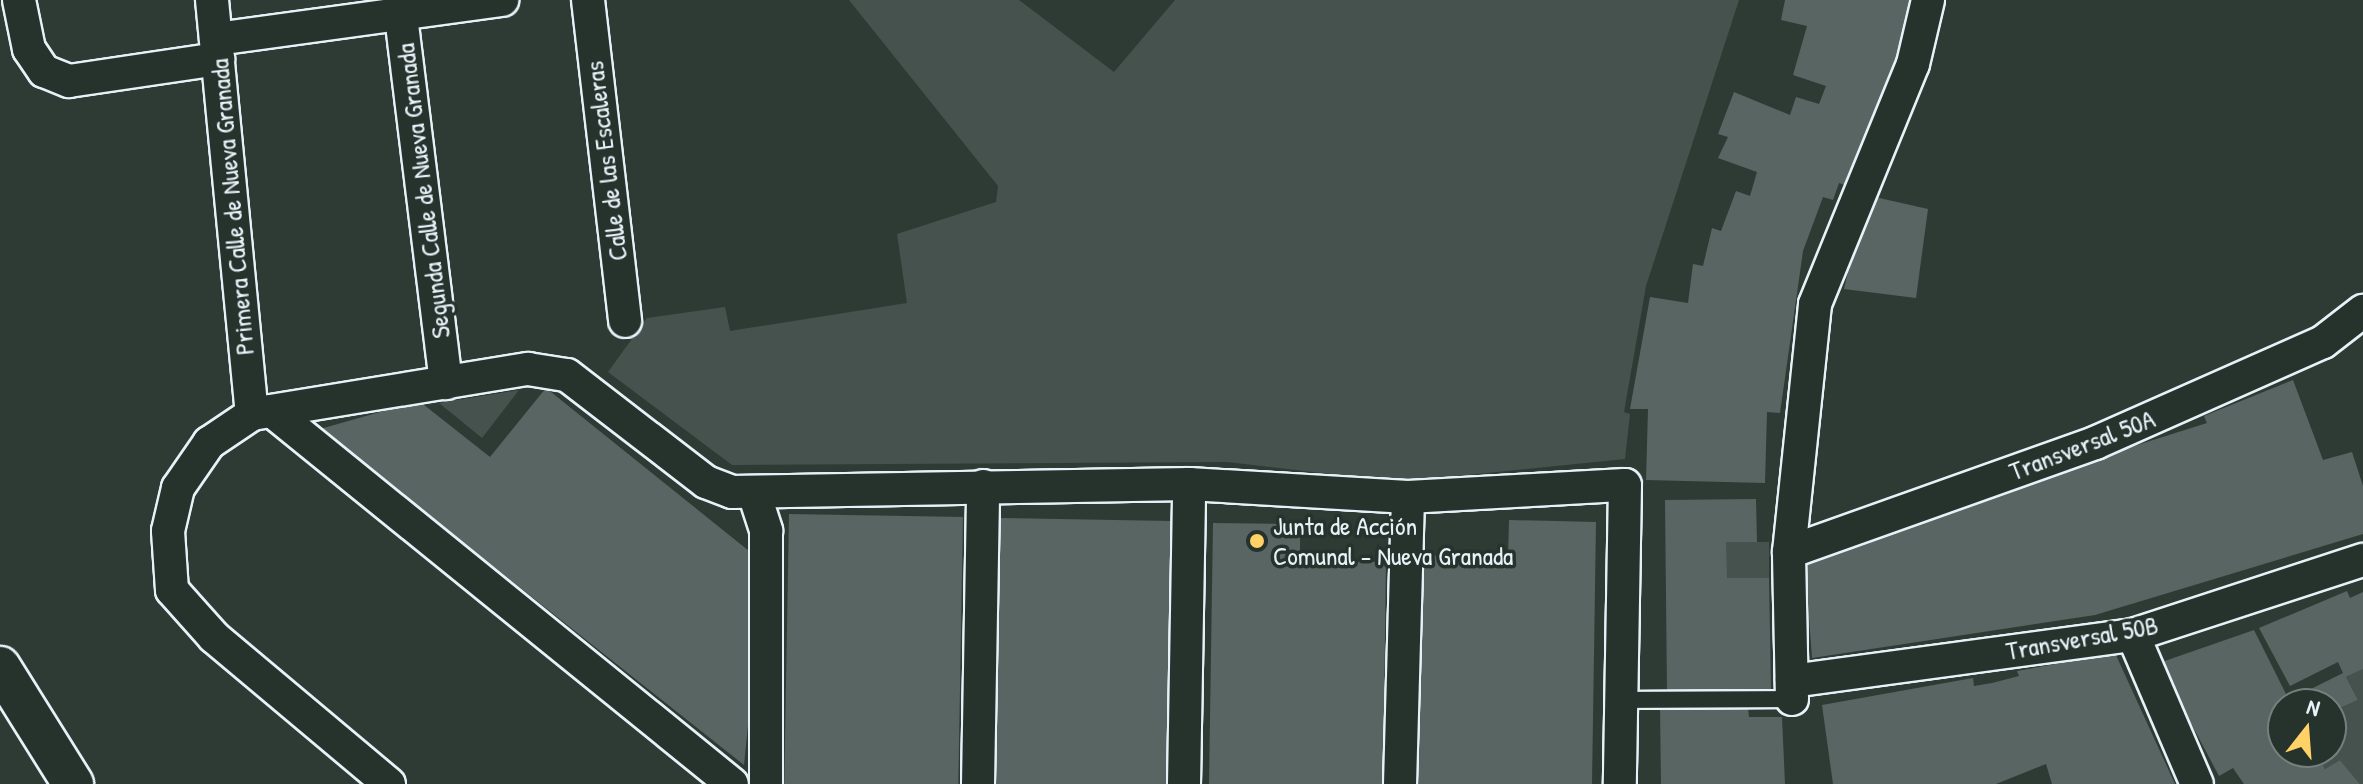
<!DOCTYPE html>
<meta charset="utf-8">
<style>
body{margin:0}
#map{position:relative;width:2363px;height:784px;overflow:hidden;background:#2e3b35;font-family:"Patrick Hand",sans-serif}
div>[style]{position:absolute}
[style*='--x']{left:calc(var(--x)*1px);top:calc(var(--y)*1px);width:calc(var(--w)*1px);rotate:calc(var(--a)*1deg)}
.green>*{inset:0;background:#45524e;transform-origin:0 0}
.building>*{inset:0;background:#596563;transform-origin:0 0}
.roads{filter:drop-shadow(2px 0 #e8f1f8) drop-shadow(-2px 0 #e8f1f8) drop-shadow(0 2px #e8f1f8) drop-shadow(0 -2px #e8f1f8)}
.service>*{height:16px;margin:-8px;padding:0 8px;transform-origin:8px;border-radius:8px;background:#26332d}
.minor>*{height:32px;margin:-16px;padding:0 16px;transform-origin:16px;border-radius:16px;background:#26332d}
.tertiary>*{height:40px;margin:-20px;padding:0 20px;transform-origin:20px;border-radius:20px;background:#26332d}
.dots>*{width:22px;height:22px;translate:-50% -50%;box-sizing:border-box;border:4px solid #26332d;border-radius:50%}
span{translate:-50% -50%;white-space:nowrap;text-align:center;line-height:1.15;-webkit-text-stroke:7px #26332d;paint-order:stroke}
.street-label{font-size:26px;color:#e8f1f8}
.poi-label{font-size:26px;color:#e8f1f8}
.left{translate:0 -50%;text-align:left}
.north{position:absolute;left:2267px;top:688px;width:80px;height:80px;box-sizing:border-box;background:#26332d;border:2px solid #747f7e;border-radius:50%;rotate:17deg;font-size:22px;font-weight:700;line-height:32px;text-align:center;color:#e8f1f8}
.north::after{content:'';display:block;margin:auto;width:28px;height:36px;background:#ffd166;clip-path:polygon(50% 0,100% 100%,50% 72%,0 100%)}
</style>
<div id="map">
<div class="green">
<div style="clip-path:polygon(849px 0,1019px 0,1114px 72px,1175px 0,1739px 0,1646px 286px,1624px 412px,1630px 414px,1625px 459px,1399px 482px,1227px 462px,732px 465px,608px 372px,647px 318px,725px 307px,730px 331px,907px 303px,897px 234px,996px 202px,998px 186px)"></div>
<div style="clip-path:polygon(519px 390px,482px 438px,439px 403px)"></div>
<div style="left:1726px;top:542px;width:43px;height:36px"></div>
<div style="clip-path:polygon(2363px 669px,2363px 784px,2360px 784px,2340px 760px,2325px 769px,2316px 752px,2331px 752px,2331px 712px,2358px 700px,2346px 677px)"></div>
</div>
<div class="building">
<div style="clip-path:polygon(1785px 0,1918px 0,1850px 187px,1839px 183px,1833px 200px,1823px 197px,1803px 251px,1780px 413px,1767px 412px,1765px 483px,1646px 480px,1648px 409px,1630px 409px,1650px 297px,1688px 303px,1693px 264px,1703px 266px,1712px 228px,1721px 231px,1736px 191px,1750px 196px,1757px 172px,1718px 158px,1728px 137px,1718px 134px,1734px 92px,1790px 115px,1796px 97px,1819px 104px,1826px 86px,1793px 75px,1807px 26px,1781px 20px)"></div>
<div style="clip-path:polygon(1866px 195px,1928px 209px,1916px 298px,1844px 289px)"></div>
<div style="clip-path:polygon(2293px 380px,2323px 460px,2352px 452px,2363px 486px,2363px 534px,2095px 615px,1812px 658px,1804px 550px,2207px 423px,2204px 416px)"></div>
<div style="clip-path:polygon(546px 388px,749px 551px,754px 665px,744px 765px,320px 429px,419px 401px,490px 457px)"></div>
<div style="clip-path:polygon(1756px 499px,1757px 542px,1726px 542px,1727px 578px,1769px 578px,1771px 690px,1667px 691px,1665px 500px)"></div>
<div style="left:789px;top:514px;width:174px;height:270px;rotate:1deg"></div>
<div style="left:997px;top:518px;width:174px;height:266px;rotate:1deg"></div>
<div style="clip-path:polygon(1509px 520px,1596px 522px,1592px 784px,1418px 784px,1421px 555px,1508px 557px)"></div>
<div style="clip-path:polygon(1213px 523px,1300px 524px,1300px 561px,1386px 562px,1383px 784px,1209px 784px)"></div>
<div style="clip-path:polygon(2347px 591px,2350px 598px,2363px 592px,2363px 669px,2346px 677px,2358px 700px,2331px 712px,2331px 704px,2301px 704px,2297px 696px,2343px 673px,2338px 662px,2290px 686px,2259px 628px)"></div>
<div style="clip-path:polygon(2254px 630px,2291px 704px,2283px 704px,2283px 752px,2316px 752px,2325px 769px,2340px 760px,2360px 784px,2244px 784px,2233px 768px,2219px 776px,2159px 663px)"></div>
<div style="clip-path:polygon(2115px 653px,2175px 784px,2052px 784px,2046px 764px,1996px 784px,1833px 784px,1822px 705px,1973px 678px,1974px 686px,1992px 683px,2019px 676px,2017px 671px)"></div>
<div style="clip-path:polygon(1748px 708px,1749px 717px,1782px 717px,1785px 784px,1661px 784px,1660px 709px)"></div>
</div>
<div class="roads">
<div class="service">
<div style="--x:1620;--y:700;--w:172;--a:-0.3"></div>
</div>
<div class="minor">
<div style="--x:19;--y:0;--w:50;--a:78.5"></div>
<div style="--x:29;--y:49;--w:27;--a:56"></div>
<div style="--x:44;--y:71;--w:27;--a:22"></div>
<div style="--x:69;--y:81;--w:151;--a:-8.4"></div>
<div style="--x:212;--y:0;--w:416;--a:84.5"></div>
<div style="--x:399;--y:0;--w:386;--a:83"></div>
<div style="--x:588;--y:0;--w:323;--a:83.4"></div>
<div style="--x:217;--y:39;--w:288;--a:-7.8"></div>
<div style="--x:272;--y:411;--w:592;--a:39.04"></div>
<div style="--x:754;--y:493;--w:40;--a:72"></div>
<div style="--x:766;--y:531;--w:253;--a:90"></div>
<div style="--x:1789;--y:552;--w:325;--a:-19.6"></div>
<div style="--x:2095;--y:443;--w:249;--a:-23.9"></div>
<div style="--x:2323;--y:342;--w:51;--a:-37.8"></div>
<div style="--x:2133;--y:635;--w:162;--a:66.8"></div>
<div style="--x:1792;--y:681;--w:344;--a:-7.7"></div>
<div style="--x:2133;--y:635;--w:242;--a:-18.1"></div>
<div style="--x:1792;--y:699;--w:147;--a:-91.2"></div>
<div style="--x:1789;--y:552;--w:249;--a:-84"></div>
<div style="--x:1815;--y:304;--w:259;--a:-67.8"></div>
<div style="--x:1913;--y:64;--w:66;--a:-76.8"></div>
<div style="--x:389;--y:784;--w:229;--a:-140"></div>
<div style="--x:214;--y:637;--w:63;--a:-131.8"></div>
<div style="--x:172;--y:590;--w:59;--a:-93.9"></div>
<div style="--x:168;--y:531;--w:44;--a:-76.9"></div>
<div style="--x:178;--y:488;--w:55;--a:-55.4"></div>
<div style="--x:209;--y:443;--w:52;--a:-34"></div>
<div style="--x:252;--y:414;--w:280;--a:-9.3"></div>
<div style="--x:528;--y:369;--w:39;--a:9"></div>
<div style="--x:567;--y:375;--w:175;--a:37.6"></div>
<div style="--x:706;--y:482;--w:28;--a:21"></div>
<div style="--x:732;--y:492;--w:457;--a:-1"></div>
<div style="--x:1189;--y:484;--w:219;--a:3.4"></div>
<div style="--x:1408;--y:497;--w:217;--a:-3.2"></div>
<div style="--x:1625;--y:485;--w:299;--a:91"></div>
<div style="--x:978;--y:784;--w:298;--a:-89"></div>
<div style="--x:1184;--y:784;--w:300;--a:-89"></div>
<div style="--x:1400;--y:784;--w:287;--a:-88.4"></div>
</div>
<div class="tertiary">
<div style="--x:0;--y:667;--w:138;--a:58"></div>
</div>
</div>
<div class="dots">
<div style="left:1257px;top:541px;background:#ffd166"></div>
</div>
<div class="street-label">
<span style="left:606px;top:161px;rotate:-97deg">Calle de las Escaleras</span>
<span style="left:423px;top:191px;rotate:-97deg">Segunda Calle de Nueva Granada</span>
<span style="left:232px;top:207px;rotate:-95deg">Primera Calle de Nueva Granada</span>
<span style="left:2082px;top:445px;rotate:-21deg">Transversal 50A</span>
<span style="left:2082px;top:638px;rotate:-10deg">Transversal 50B</span>
</div>
<div class="poi-label">
<span class="left" style="left:1273px;top:541px">Junta de Acción<br>Comunal - Nueva Granada</span>
</div>
<div class="north">N</div>
</div>
